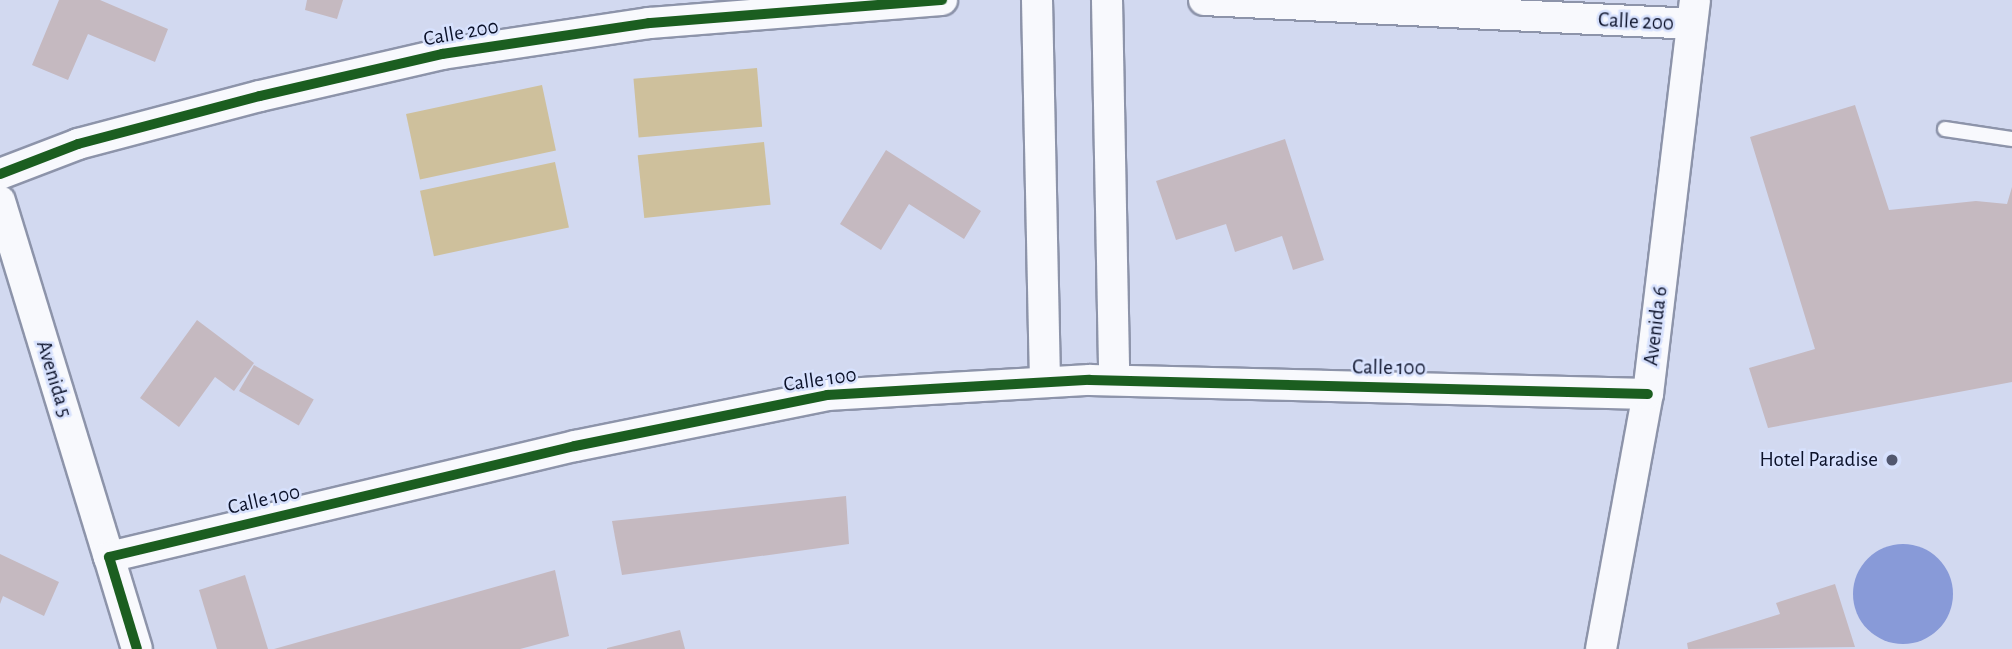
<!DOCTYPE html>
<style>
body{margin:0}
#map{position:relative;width:2012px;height:649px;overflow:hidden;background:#d2d9f0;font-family:"Alegreya Sans",sans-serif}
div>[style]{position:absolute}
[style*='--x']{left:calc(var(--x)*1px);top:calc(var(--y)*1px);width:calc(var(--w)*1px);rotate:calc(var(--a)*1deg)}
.green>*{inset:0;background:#cec09c;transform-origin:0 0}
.water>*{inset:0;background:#889ad8}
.round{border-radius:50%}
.building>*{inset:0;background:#c5b9c0;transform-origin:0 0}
.roads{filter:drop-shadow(2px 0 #8d94aa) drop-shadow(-2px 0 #8d94aa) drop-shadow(0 2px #8d94aa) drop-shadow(0 -2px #8d94aa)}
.service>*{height:14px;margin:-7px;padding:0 7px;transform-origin:7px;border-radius:7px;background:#f8f9fd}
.minor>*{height:30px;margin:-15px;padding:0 15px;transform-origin:15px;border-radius:15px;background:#f8f9fd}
.cycleway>*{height:10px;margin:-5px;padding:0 5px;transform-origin:5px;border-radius:5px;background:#1b5e20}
.dots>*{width:19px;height:19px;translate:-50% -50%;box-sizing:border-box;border:4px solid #d7e1fd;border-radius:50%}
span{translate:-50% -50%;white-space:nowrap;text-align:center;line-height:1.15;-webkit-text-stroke:5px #d7e1fd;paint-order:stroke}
.street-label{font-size:21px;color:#0b1129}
.poi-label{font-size:21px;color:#0b1129}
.right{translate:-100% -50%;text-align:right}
</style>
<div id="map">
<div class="green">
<div style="left:757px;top:68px;width:59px;height:124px;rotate:85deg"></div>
<div style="left:542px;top:85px;width:67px;height:139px;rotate:78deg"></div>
<div style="left:764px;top:142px;width:63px;height:127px;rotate:84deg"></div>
<div style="left:555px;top:162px;width:67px;height:138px;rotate:78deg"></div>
</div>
<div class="water">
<div class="round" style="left:1853px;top:544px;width:100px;height:100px"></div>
</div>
<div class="building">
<div style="clip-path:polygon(59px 0,100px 0,168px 29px,155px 62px,88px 34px,68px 80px,32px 65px)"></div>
<div style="clip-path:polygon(307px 0,343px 0,337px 19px,305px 10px)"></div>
<div style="clip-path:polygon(1855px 105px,1889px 210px,1976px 201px,2007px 204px,2012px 187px,2012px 382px,1768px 428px,1749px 368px,1815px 349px,1750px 137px)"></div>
<div style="clip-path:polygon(1285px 139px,1324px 260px,1293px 270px,1282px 236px,1235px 252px,1226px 224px,1176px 240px,1156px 181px)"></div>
<div style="clip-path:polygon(886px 150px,981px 211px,964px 239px,909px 204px,881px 250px,840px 224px)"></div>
<div style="clip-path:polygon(197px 320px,254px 363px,234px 391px,215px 377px,179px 427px,140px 398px)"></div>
<div style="left:254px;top:365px;width:69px;height:30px;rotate:30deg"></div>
<div style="clip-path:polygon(846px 496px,849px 544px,622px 575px,612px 521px)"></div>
<div style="clip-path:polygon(0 554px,59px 582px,44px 616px,3px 596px,0 604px)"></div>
<div style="clip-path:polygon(555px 570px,569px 636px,520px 649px,274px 649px)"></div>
<div style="clip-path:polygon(245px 575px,268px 649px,217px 649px,199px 590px)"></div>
<div style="clip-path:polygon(1835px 584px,1855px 647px,1688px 649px,1687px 643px,1780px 614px,1776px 603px)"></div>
<div style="clip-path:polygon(680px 630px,685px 649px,607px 649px,607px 648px)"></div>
</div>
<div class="roads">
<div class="service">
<div style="--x:1945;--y:129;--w:68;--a:8.5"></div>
</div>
<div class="minor">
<div style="--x:1037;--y:0;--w:382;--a:88.8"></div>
<div style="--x:1107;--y:0;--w:380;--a:88.9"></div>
<div style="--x:1204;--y:0;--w:488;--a:2.8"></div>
<div style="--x:0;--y:174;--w:84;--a:-21"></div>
<div style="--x:78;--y:144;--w:188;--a:-14.8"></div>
<div style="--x:260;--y:96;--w:187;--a:-13"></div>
<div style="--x:442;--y:54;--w:209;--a:-8.5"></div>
<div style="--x:649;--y:23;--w:294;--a:-4.5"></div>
<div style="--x:0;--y:201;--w:372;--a:73"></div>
<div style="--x:137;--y:649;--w:96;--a:-106.9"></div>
<div style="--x:109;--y:557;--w:479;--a:-13.4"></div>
<div style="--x:575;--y:446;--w:257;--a:-11.4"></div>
<div style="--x:827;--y:395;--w:263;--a:-3.3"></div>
<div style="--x:1090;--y:380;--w:558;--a:1.44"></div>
<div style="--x:1601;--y:649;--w:259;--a:-79.6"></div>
<div style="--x:1648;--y:394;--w:397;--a:-83.2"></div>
</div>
</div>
<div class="cycleway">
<div style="--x:0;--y:174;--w:84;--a:-21"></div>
<div style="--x:78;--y:144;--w:188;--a:-14.8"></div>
<div style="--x:260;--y:96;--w:187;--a:-13"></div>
<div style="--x:442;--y:54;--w:209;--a:-8.5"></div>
<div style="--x:649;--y:23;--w:294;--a:-4.5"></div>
<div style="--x:137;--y:649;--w:96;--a:-106.9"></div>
<div style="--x:109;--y:557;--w:479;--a:-13.4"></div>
<div style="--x:575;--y:446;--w:257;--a:-11.4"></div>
<div style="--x:827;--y:395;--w:263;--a:-3.3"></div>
<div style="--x:1090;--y:380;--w:558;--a:1.44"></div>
</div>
<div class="dots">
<div style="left:1892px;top:460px;background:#51576f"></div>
</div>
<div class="street-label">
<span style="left:1636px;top:22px;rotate:3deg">Calle 200</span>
<span style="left:461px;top:33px;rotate:-10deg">Calle 200</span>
<span style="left:1656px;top:326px;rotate:-83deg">Avenida 6</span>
<span style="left:1389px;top:368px;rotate:1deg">Calle 100</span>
<span style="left:54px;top:379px;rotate:73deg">Avenida 5</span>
<span style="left:820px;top:380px;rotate:-8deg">Calle 100</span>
<span style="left:264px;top:500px;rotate:-13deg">Calle 100</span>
</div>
<div class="poi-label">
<span class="right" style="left:1878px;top:460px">Hotel Paradise</span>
</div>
</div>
